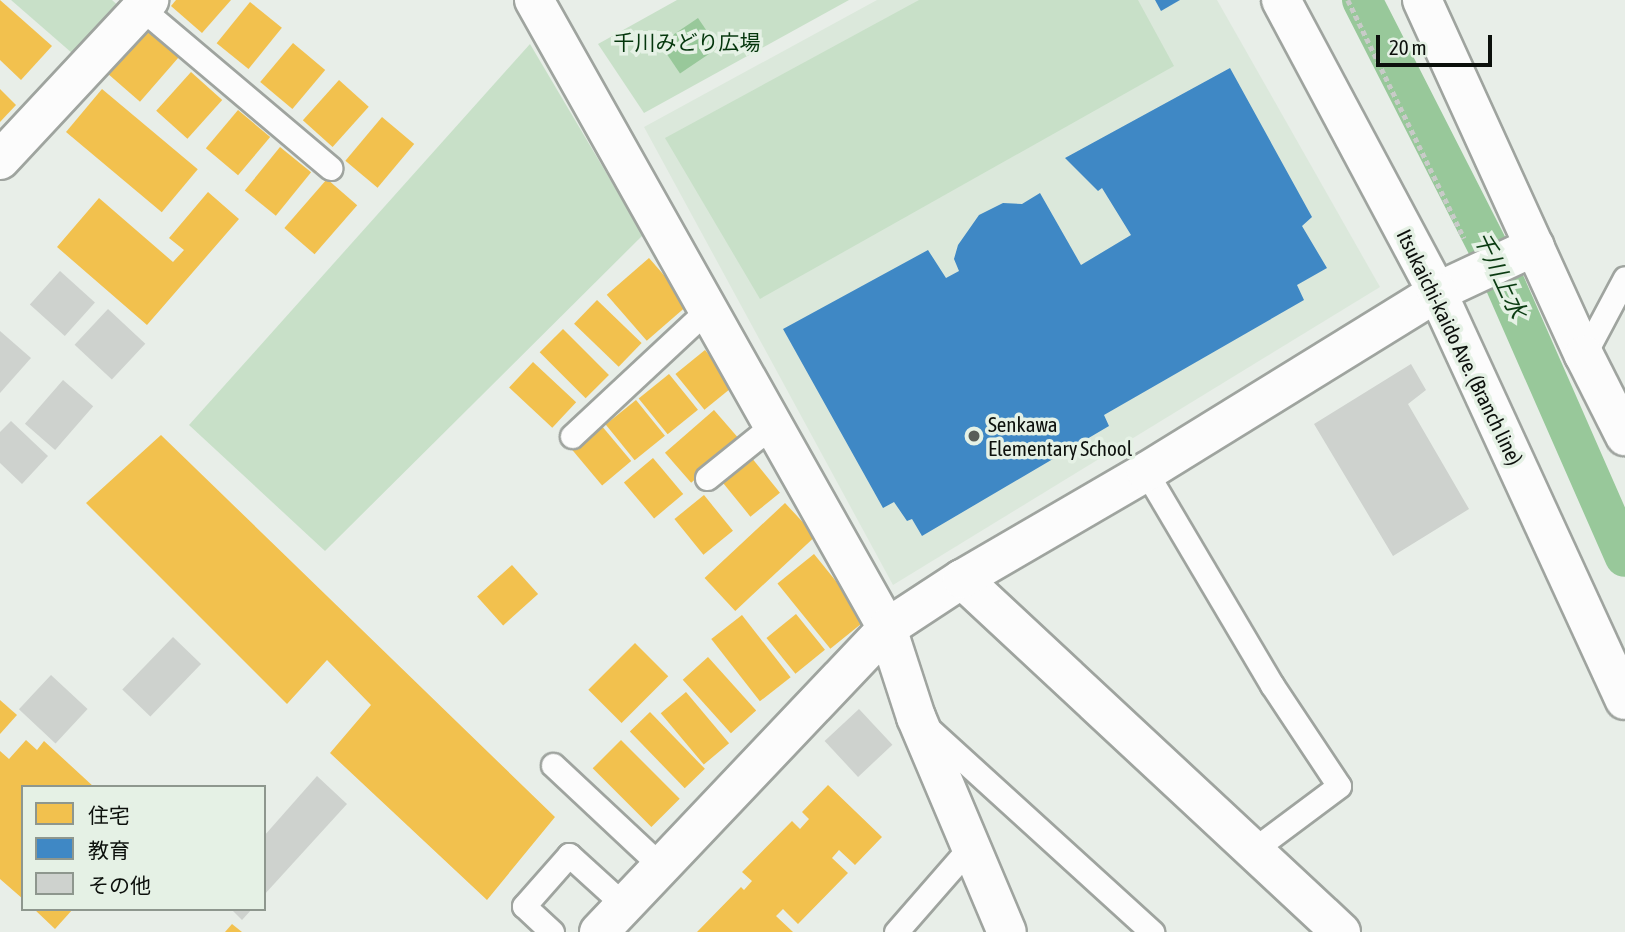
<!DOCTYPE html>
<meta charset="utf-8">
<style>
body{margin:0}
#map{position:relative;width:1625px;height:932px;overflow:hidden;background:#e8eee8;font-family:"Asap Condensed","Noto Sans JP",sans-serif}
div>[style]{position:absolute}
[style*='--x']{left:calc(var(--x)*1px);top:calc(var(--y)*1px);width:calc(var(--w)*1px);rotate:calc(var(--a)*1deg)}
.built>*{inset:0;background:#dbe8db}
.green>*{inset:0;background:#c8e0c8}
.water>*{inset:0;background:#98c89a;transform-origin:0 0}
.homes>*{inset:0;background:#f2c14e;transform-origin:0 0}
.schools>*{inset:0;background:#3f88c5}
.canal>*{height:40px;margin:-20px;padding:0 20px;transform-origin:20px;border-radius:20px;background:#98c89a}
.building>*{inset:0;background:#ced2ce;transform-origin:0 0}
.path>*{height:4.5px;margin-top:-2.25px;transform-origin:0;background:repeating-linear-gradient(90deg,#c8cbc8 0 5px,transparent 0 8.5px)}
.roads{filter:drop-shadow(2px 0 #9fa49f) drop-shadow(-2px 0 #9fa49f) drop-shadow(0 2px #9fa49f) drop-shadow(0 -2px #9fa49f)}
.service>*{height:23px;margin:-11.5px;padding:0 11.5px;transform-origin:11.5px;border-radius:11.5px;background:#fcfcfc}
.minor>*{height:38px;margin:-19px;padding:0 19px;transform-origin:19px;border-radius:19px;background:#fcfcfc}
.tertiary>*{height:38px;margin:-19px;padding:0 19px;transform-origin:19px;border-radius:19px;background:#fcfcfc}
.primary>*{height:38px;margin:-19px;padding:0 19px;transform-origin:19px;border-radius:19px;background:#fcfcfc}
.dots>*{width:19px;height:19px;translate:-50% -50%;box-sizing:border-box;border:4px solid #e5f1e5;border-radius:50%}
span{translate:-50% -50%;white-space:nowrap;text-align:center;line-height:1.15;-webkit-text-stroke:7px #e5f1e5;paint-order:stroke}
.park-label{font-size:21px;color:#04360c}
.street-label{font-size:21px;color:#0c100c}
.poi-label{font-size:21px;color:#0c100c}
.left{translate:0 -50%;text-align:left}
.water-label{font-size:23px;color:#0a3b11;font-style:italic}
.legend{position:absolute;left:21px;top:785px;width:245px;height:126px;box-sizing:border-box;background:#e5f1e5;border:2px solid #8e978e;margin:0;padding:9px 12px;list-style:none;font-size:21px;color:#0c100c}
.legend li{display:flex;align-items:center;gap:14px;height:35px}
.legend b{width:35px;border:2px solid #8e978e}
.scale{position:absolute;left:1376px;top:35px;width:116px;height:32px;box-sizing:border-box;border:4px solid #0c100c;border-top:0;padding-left:9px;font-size:21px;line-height:24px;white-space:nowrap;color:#0c100c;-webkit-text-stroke:5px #e5f1e5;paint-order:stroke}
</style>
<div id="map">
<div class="built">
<div style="clip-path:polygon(877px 0,1217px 0,1380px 287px,893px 585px,644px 127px)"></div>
</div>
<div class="green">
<div style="clip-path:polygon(11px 0,112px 0,123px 10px,80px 60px)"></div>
<div style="clip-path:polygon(677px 0,849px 0,644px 113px,598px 44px)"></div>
<div style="clip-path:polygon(919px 0,1138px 0,1174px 66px,760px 299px,665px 138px)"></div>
<div style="clip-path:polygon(530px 44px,643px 235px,325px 551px,189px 425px)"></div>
</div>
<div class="water">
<div style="left:698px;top:18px;width:36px;height:46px;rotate:56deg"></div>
</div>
<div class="homes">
<div style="clip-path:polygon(0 0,52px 46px,21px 80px,0 60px)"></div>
<div style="clip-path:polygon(176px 0,231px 0,202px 33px,171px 6px)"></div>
<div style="left:250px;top:2px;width:41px;height:53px;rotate:39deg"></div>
<div style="left:144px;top:27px;width:46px;height:59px;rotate:41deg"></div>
<div style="left:293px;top:43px;width:42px;height:51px;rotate:40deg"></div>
<div style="left:191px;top:72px;width:42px;height:52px;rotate:42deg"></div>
<div style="left:339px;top:80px;width:40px;height:54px;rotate:42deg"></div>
<div style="clip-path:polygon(0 89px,16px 105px,0 122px)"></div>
<div style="left:102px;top:89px;width:125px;height:56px;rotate:40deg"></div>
<div style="left:238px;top:110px;width:42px;height:50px;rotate:40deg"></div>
<div style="left:382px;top:117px;width:42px;height:57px;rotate:40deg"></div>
<div style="left:280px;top:147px;width:40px;height:56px;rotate:39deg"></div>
<div style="left:327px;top:179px;width:40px;height:65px;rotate:41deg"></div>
<div style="clip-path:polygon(208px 192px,239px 219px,147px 325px,57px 247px,99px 198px,173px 262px,184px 250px,169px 238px)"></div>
<div style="left:649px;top:258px;width:61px;height:56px;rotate:49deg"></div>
<div style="left:597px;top:300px;width:62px;height:33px;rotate:44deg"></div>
<div style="left:563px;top:329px;width:65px;height:33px;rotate:45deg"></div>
<div style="left:705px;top:350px;width:46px;height:38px;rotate:51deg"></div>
<div style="left:533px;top:362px;width:59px;height:35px;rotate:43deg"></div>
<div style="left:669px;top:374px;width:46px;height:39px;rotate:51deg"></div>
<div style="left:636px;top:400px;width:46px;height:39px;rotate:51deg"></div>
<div style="left:714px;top:410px;width:40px;height:65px;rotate:49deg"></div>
<div style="left:601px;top:425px;width:47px;height:38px;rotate:50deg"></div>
<div style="clip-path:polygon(161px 435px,555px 817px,487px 900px,330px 753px,371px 705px,327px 660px,287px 704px,86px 503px)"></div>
<div style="left:751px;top:457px;width:46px;height:38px;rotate:51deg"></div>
<div style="left:653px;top:458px;width:47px;height:38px;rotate:50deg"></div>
<div style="left:704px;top:495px;width:46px;height:38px;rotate:51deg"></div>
<div style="left:785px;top:503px;width:45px;height:110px;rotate:47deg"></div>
<div style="left:814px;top:554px;width:84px;height:47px;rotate:51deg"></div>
<div style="left:512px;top:565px;width:39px;height:47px;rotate:48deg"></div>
<div style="left:796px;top:614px;width:46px;height:38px;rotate:51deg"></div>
<div style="left:742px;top:615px;width:79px;height:39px;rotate:52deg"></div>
<div style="left:635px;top:643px;width:47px;height:66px;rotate:45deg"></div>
<div style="left:708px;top:657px;width:72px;height:34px;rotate:48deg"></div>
<div style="left:686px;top:692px;width:67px;height:33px;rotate:50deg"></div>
<div style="clip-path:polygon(0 700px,17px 715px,0 734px)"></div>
<div style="left:650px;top:712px;width:79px;height:28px;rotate:46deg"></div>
<div style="clip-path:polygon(26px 740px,37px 750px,44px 741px,94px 787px,23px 787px,23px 899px,0 879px,0 751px,9px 759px)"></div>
<div style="left:621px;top:740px;width:83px;height:40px;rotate:45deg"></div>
<div style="clip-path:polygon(828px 785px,882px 837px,855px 865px,839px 850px,832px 858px,848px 873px,798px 924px,783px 909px,776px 916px,793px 932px,697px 932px,741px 887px,744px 890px,752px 881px,742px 872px,792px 821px,800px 829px,809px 819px,802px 812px)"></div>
<div style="clip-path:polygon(34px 909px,73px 909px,55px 929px)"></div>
<div style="clip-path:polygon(232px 924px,242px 932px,225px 932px)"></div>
</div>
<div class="schools">
<div style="clip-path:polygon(1155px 0,1180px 0,1161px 11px)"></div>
<div style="clip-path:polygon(1230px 68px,1312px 217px,1302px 226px,1327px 268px,1297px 285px,1304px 300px,1104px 415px,1109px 426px,922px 536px,912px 519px,907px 521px,894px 502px,883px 508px,783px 329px,928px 250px,946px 278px,959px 271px,954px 259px,958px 245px,979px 215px,1003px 203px,1022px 204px,1040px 193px,1081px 265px,1131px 235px,1102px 188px,1098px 191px,1065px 158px)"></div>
</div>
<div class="canal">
<div style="--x:1362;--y:0;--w:293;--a:63"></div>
<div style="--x:1495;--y:261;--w:323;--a:66.3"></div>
</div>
<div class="building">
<div style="left:60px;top:271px;width:47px;height:45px;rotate:42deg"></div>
<div style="left:108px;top:309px;width:51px;height:49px;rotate:43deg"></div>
<div style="clip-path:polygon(0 331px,31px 358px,0 393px)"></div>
<div style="clip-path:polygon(1411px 364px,1426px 390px,1408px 404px,1469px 509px,1393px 556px,1314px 424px)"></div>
<div style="left:63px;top:380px;width:40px;height:58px;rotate:41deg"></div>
<div style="clip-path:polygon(11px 421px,48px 456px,22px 484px,0 463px,0 432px)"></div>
<div style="left:173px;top:637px;width:39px;height:73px;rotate:44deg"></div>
<div style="left:51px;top:675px;width:50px;height:47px;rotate:43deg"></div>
<div style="left:859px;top:709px;width:49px;height:47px;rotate:47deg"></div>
<div style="clip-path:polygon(317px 776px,347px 804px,264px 895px,264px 836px)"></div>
<div style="clip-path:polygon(231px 909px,252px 909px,242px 920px)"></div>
</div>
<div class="path">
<div style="--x:1348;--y:0;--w:265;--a:64"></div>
</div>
<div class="roads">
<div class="service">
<div style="--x:141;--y:8;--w:248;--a:40.2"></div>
<div style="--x:1584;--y:355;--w:87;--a:-62"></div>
<div style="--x:572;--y:436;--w:186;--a:-43"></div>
<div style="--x:1146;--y:472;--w:247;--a:59.4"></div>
<div style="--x:1272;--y:685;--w:121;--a:56.4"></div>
<div style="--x:1339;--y:786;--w:107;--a:143.3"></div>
<div style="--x:707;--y:478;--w:85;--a:-38.8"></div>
<div style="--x:929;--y:729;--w:302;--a:42.3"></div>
<div style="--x:553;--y:765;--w:148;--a:43.1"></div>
<div style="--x:552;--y:932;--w:38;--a:-137"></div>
<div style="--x:524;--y:906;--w:68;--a:-48.6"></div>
<div style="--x:569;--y:855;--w:74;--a:42.3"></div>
<div style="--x:896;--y:932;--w:114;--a:-48.9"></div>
</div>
<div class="minor">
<div style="--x:534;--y:0;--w:720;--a:60.66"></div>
<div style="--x:887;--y:628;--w:94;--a:72"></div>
<div style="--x:916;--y:717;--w:233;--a:67.1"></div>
<div style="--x:1422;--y:0;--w:390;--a:65.5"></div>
<div style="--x:1584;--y:355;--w:91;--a:63.2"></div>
<div style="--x:0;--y:160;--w:219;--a:-47"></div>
<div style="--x:1437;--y:292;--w:108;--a:-25.1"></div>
<div style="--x:962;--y:579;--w:518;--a:42.97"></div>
</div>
<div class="tertiary">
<div style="--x:599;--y:932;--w:419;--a:-46.5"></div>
<div style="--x:887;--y:628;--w:90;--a:-33.2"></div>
<div style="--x:962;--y:579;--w:213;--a:-30.2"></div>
<div style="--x:1146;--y:472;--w:342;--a:-31.7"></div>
</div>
<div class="primary">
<div style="--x:1281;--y:0;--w:331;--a:61.9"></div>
<div style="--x:1437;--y:292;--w:449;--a:65.3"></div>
</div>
</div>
<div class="dots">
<div style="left:974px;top:436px;background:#595e59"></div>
</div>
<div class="park-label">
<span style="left:687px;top:42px">千川みどり広場</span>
</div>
<div class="street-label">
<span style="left:1460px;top:347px;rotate:64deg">Itsukaichi-kaido Ave. (Branch line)</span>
</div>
<div class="poi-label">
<span class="left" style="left:988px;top:436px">Senkawa<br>Elementary School</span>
</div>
<div class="water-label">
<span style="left:1500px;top:275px;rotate:65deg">千川上水</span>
</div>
<ul class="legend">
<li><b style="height:19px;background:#f2c14e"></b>住宅</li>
<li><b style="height:19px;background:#3f88c5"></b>教育</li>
<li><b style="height:19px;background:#ced2ce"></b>その他</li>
</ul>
<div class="scale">20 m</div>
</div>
